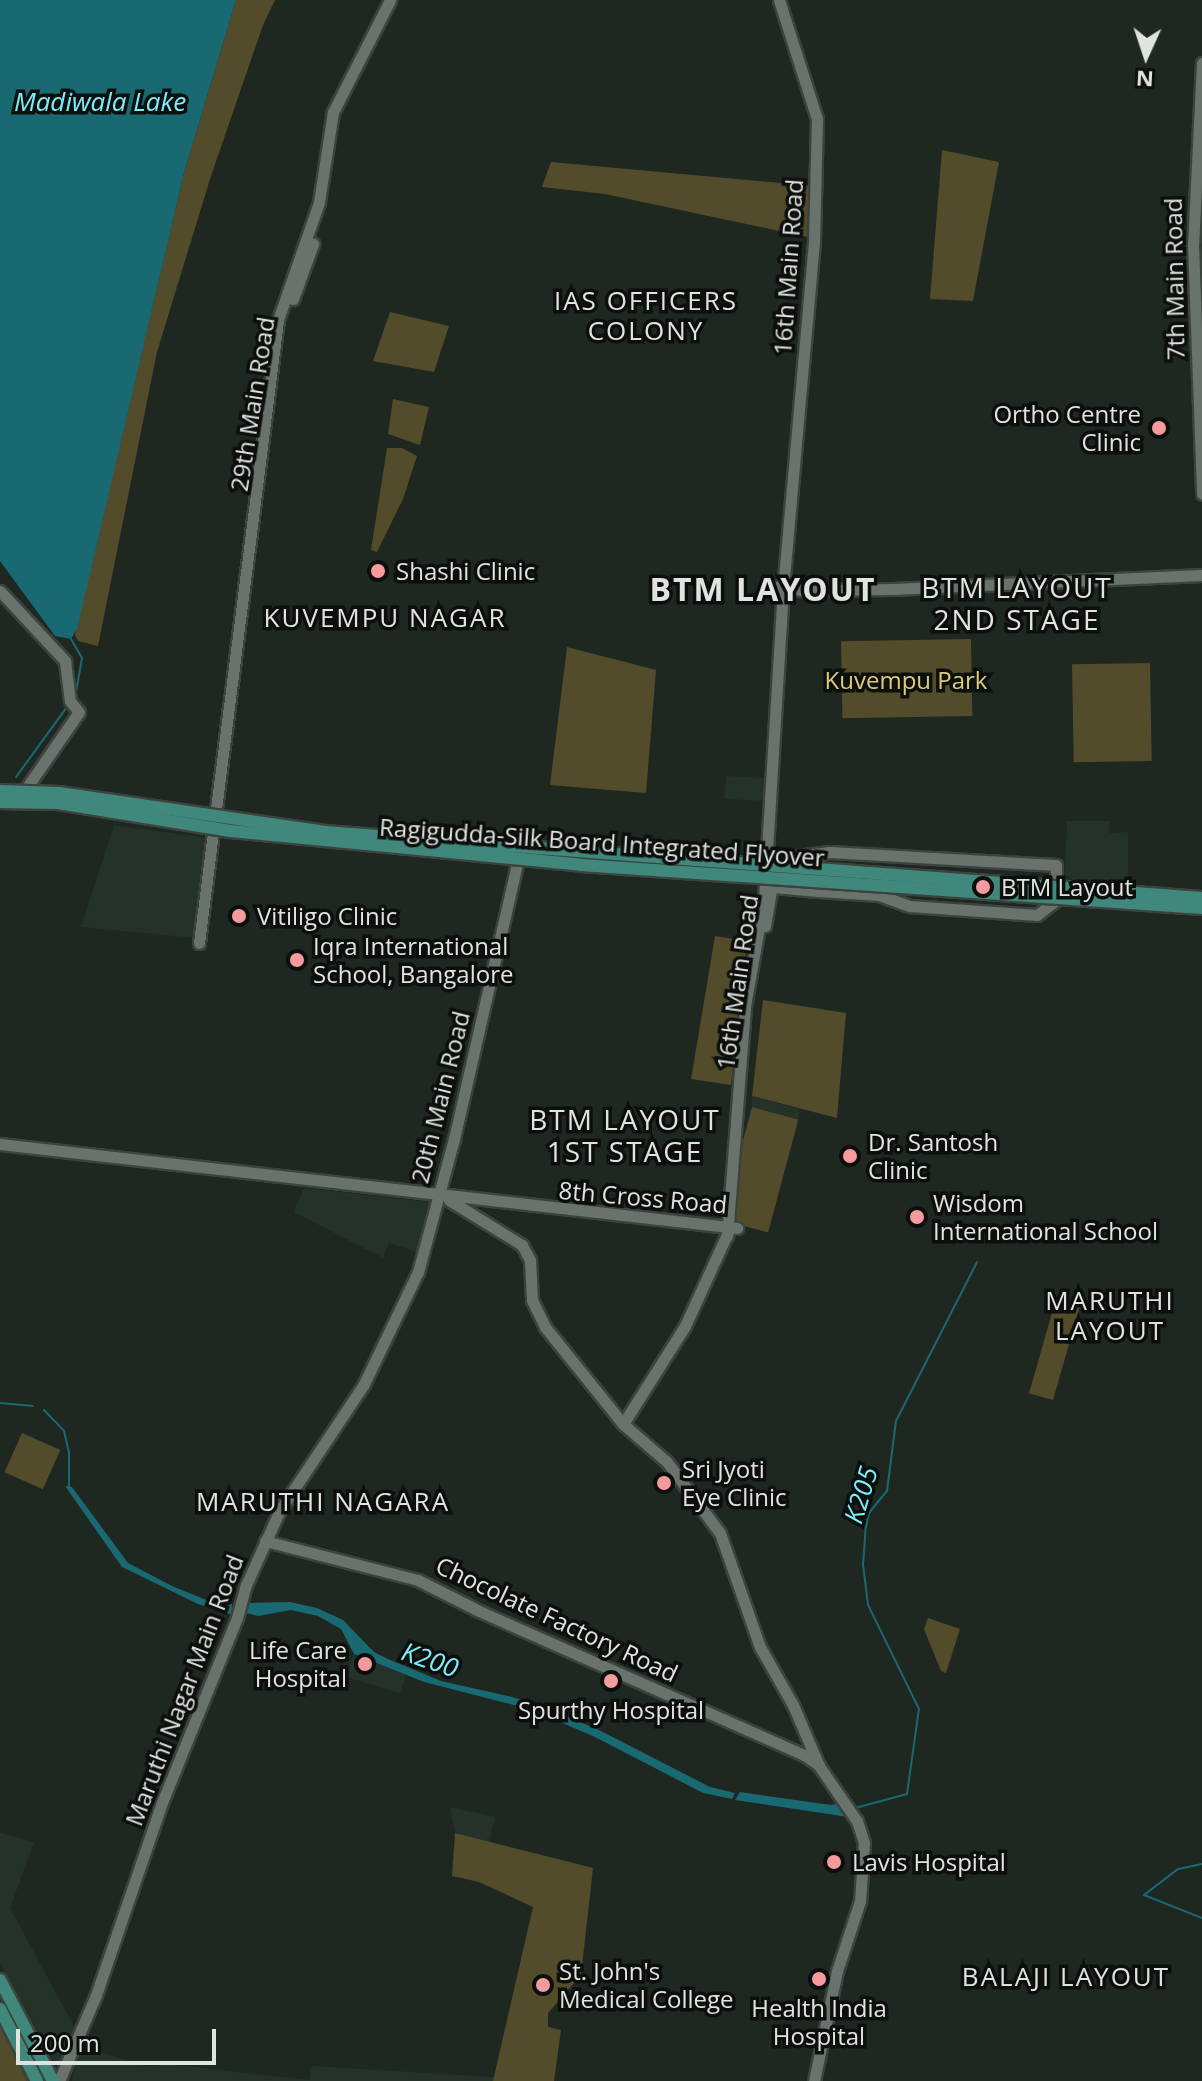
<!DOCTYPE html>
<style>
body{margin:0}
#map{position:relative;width:1202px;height:2081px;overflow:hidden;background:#1f2721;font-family:"Open Sans",sans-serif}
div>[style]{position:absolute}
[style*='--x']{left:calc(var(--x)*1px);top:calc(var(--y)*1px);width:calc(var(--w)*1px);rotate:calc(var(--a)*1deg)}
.built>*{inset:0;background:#243228;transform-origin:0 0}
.green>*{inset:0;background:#524c2a;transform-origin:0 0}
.water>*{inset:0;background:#196973}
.stream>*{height:2px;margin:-1px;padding:0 1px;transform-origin:1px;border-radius:1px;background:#196973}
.roads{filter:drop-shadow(2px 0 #3c433e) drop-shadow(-2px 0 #3c433e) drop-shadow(0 2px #3c433e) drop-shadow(0 -2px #3c433e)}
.secondary>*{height:11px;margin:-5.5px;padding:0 5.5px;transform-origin:5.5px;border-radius:5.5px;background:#69726b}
.primary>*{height:12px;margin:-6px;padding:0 6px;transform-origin:6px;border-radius:6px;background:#3f887b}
.rail>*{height:5px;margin-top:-2.5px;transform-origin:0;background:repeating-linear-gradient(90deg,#0c0f0c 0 6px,#878d88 0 12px);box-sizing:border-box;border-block:2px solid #878d88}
.bridges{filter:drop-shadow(2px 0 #3c433e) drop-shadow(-2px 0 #3c433e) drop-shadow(0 2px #3c433e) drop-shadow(0 -2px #3c433e)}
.primary-bridge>*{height:12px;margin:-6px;padding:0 6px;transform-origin:6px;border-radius:6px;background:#3f887b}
.dots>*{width:22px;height:22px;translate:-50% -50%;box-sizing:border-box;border:4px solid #0c0f0c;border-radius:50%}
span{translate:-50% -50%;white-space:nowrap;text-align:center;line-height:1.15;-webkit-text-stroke:7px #0c0f0c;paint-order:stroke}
.street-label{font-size:24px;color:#dfe4e0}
.poi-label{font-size:24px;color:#dfe4e0}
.right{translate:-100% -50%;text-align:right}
.left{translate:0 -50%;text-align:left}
.park-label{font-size:24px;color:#dbcc7a}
.water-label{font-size:26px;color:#7dedfc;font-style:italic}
.neighbourhood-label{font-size:26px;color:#dfe4e0;letter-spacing:2px}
.quarter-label{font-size:28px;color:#dfe4e0;letter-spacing:2px}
.district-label{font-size:32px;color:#dfe4e0;font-weight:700;letter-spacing:2px}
.north{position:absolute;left:1106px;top:16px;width:80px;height:80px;-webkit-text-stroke:6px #0c0f0c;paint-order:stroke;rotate:183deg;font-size:22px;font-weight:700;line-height:32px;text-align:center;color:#dfe4e0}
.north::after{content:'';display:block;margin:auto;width:28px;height:36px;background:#dfe4e0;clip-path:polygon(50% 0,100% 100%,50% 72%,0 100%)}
.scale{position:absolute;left:16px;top:2029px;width:200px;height:36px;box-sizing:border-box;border:4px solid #dfe4e0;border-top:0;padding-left:10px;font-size:24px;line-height:28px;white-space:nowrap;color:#dfe4e0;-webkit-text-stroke:6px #0c0f0c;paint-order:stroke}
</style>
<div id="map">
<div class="built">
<div style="left:726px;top:776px;width:42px;height:23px;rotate:3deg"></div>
<div style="clip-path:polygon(1067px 821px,1109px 821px,1110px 833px,1128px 832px,1128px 884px,1073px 880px,1065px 874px)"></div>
<div style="clip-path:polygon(114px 825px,207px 838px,195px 938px,81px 927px)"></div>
<div style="clip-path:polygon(752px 1096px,799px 1109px,798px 1119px,752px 1107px)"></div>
<div style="clip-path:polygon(304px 1188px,430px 1202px,435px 1205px,417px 1252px,389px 1243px,383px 1258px,294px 1212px)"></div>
<div style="clip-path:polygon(353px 1654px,406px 1675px,400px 1693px,346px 1677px)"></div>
<div style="clip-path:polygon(450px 1807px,495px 1817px,489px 1842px,455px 1833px)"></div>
<div style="clip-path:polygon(0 1833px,34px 1842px,10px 1908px,77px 2032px,56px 2065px,0 1962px)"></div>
<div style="clip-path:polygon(533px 1907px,581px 1975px,548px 2013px,548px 2027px,561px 2030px,554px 2081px,72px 2081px,79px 2045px,147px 2067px,167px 2064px,309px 2080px,312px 2066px,494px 2077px)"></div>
</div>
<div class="green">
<div style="clip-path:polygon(236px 0,275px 0,263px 25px,211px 176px,157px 352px,98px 646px,78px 641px,75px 635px,184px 173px)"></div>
<div style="clip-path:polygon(942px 150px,999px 162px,973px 301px,930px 299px)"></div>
<div style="clip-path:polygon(551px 162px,813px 186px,812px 238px,605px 194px,542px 187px)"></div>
<div style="clip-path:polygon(390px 312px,449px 326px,434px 372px,373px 361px)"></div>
<div style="clip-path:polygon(393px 399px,429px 407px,420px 445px,388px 434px)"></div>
<div style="clip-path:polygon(387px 448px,402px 448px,417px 456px,403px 499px,377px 552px,371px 550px)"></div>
<div style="left:971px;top:639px;width:77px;height:130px;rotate:89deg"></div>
<div style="clip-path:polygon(567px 647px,656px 670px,646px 793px,550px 785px)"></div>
<div style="left:1150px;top:663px;width:98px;height:78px;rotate:89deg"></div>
<div style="clip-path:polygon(715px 936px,747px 941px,731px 1085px,691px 1079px)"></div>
<div style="clip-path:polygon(763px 1000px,846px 1013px,837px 1118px,752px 1096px)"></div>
<div style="left:752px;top:1107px;width:48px;height:117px;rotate:15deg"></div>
<div style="left:1056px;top:1299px;width:25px;height:98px;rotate:16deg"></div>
<div style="left:22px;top:1433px;width:42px;height:43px;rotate:24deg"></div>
<div style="clip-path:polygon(928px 1618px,960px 1629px,946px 1673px,941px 1671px,924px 1629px)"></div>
<div style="clip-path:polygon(455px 1833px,593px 1868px,581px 1975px,548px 2013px,548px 2027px,561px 2030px,554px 2081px,493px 2081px,533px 1907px,479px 1882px,452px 1876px)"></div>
<div style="clip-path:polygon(0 2024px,9px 2040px,27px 2081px,0 2081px)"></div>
</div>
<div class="water">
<div style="clip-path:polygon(0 0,236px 0,184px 173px,77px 629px,71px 639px,55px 636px,0 561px)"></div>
<div style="clip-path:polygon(65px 1486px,72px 1487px,128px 1563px,172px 1586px,221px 1606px,232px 1604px,232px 1615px,198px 1604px,122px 1567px)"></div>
<div style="clip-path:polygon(290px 1602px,317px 1608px,343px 1620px,374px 1652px,388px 1659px,441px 1681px,512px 1697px,549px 1709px,599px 1730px,710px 1787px,735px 1793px,732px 1799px,703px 1793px,595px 1737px,530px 1709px,424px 1682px,354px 1654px,341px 1629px,318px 1616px,291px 1610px,258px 1616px,246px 1613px,248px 1603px)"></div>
<div style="clip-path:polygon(740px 1792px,831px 1805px,840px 1803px,848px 1817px,735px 1800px)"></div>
</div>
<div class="stream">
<div style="--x:71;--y:639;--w:22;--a:60"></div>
<div style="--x:82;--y:658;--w:36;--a:100"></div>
<div style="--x:16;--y:777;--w:87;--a:-53.9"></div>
<div style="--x:0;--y:1403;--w:33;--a:5"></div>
<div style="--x:44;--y:1410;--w:29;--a:46"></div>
<div style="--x:64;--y:1431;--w:23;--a:77"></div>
<div style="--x:69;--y:1453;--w:36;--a:90"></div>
<div style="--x:855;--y:1808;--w:54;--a:-15.1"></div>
<div style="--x:907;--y:1794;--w:86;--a:-82"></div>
<div style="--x:919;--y:1709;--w:116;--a:-116.1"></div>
<div style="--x:868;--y:1605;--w:39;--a:-97"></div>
<div style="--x:863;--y:1566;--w:39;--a:-86"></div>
<div style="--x:866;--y:1527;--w:14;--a:-78"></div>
<div style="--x:869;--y:1513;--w:28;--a:-51"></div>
<div style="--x:887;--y:1491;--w:71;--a:-82.7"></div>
<div style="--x:896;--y:1421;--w:178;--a:-63"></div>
<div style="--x:1202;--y:1864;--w:25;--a:168"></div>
<div style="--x:1178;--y:1869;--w:43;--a:142.6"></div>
<div style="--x:1144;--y:1895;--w:62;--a:21.6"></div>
</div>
<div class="roads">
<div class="secondary">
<div style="--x:1202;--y:63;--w:181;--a:92.8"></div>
<div style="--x:1193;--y:244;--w:250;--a:87.9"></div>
<div style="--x:293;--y:299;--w:59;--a:-70"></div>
<div style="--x:779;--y:586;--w:22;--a:10"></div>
<div style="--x:801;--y:590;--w:92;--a:-0.6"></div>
<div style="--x:893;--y:589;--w:309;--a:-2.6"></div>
<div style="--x:0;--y:591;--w:96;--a:47.1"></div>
<div style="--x:65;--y:661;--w:40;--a:82.9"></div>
<div style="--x:70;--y:701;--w:14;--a:51"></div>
<div style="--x:79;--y:712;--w:91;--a:124.7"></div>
<div style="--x:788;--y:862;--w:11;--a:-34"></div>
<div style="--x:797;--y:856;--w:33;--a:-7"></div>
<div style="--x:830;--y:852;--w:226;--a:3.3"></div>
<div style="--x:1056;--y:865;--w:18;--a:90"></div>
<div style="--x:773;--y:887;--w:45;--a:5.1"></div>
<div style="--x:818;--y:891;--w:8;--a:-23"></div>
<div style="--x:818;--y:891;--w:61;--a:3.8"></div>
<div style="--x:879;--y:895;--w:33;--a:20"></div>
<div style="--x:910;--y:906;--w:127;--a:4.1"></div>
<div style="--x:1037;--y:915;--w:23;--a:-38"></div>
<div style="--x:765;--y:926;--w:55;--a:-80.5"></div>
<div style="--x:199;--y:943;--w:628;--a:-82.77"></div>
<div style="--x:278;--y:320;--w:125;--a:-70.8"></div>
<div style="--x:319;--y:202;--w:91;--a:-81.2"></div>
<div style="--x:333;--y:112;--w:126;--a:-63"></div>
<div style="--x:0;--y:1144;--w:742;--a:6.5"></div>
<div style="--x:449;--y:1200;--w:86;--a:31.7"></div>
<div style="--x:522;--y:1245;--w:17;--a:62"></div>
<div style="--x:530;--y:1260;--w:40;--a:87.1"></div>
<div style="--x:532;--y:1300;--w:30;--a:64"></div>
<div style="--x:545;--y:1327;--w:124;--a:51.2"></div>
<div style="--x:623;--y:1424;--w:58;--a:40.8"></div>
<div style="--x:667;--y:1462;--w:89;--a:53.3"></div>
<div style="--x:720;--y:1533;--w:121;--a:70.7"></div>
<div style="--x:760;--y:1647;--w:67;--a:60.4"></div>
<div style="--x:793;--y:1705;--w:66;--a:66.9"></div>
<div style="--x:819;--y:1766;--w:67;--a:55.4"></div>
<div style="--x:857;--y:1821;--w:23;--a:72"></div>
<div style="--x:864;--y:1843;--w:58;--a:93.9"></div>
<div style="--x:860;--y:1901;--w:74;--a:108.2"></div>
<div style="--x:837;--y:1971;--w:112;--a:101.8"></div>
<div style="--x:727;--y:1236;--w:231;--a:-85.5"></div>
<div style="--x:745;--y:1006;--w:109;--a:-79.9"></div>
<div style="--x:764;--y:899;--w:311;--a:-86.5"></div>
<div style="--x:783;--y:589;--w:349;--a:-84.9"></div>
<div style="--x:814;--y:241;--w:122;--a:-88.6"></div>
<div style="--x:817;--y:119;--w:125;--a:-107.7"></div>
<div style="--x:623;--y:1424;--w:116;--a:-57.7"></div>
<div style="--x:685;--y:1326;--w:103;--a:-65.4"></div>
<div style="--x:265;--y:1541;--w:158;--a:14.3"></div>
<div style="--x:418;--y:1580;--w:68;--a:26.9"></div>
<div style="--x:479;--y:1611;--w:355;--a:23.9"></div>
<div style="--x:804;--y:1755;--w:18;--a:34"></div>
<div style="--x:59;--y:2081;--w:94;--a:-66.7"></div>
<div style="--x:96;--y:1995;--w:201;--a:-71.1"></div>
<div style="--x:161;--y:1805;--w:202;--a:-67.9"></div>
<div style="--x:237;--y:1618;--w:34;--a:-75"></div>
<div style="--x:246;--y:1585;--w:82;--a:-65.6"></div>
<div style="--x:280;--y:1510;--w:151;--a:-56.3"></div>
<div style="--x:364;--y:1384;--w:124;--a:-64.3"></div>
<div style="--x:418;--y:1272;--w:138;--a:-74.9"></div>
<div style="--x:454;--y:1139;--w:282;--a:-77.1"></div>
</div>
<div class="primary">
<div style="--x:0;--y:1980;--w:114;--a:62.3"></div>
<div style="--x:0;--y:2009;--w:81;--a:62.8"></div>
</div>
</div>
<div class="rail">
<div style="--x:0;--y:794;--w:58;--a:1"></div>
<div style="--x:58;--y:795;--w:271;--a:8.7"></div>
<div style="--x:326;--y:836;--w:878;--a:4.31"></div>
</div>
<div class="bridges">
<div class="primary-bridge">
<div style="--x:0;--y:791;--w:59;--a:1.9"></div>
<div style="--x:59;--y:793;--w:269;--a:8.3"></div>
<div style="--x:325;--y:832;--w:879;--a:4.3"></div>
<div style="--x:0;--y:802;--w:58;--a:1"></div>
<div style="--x:58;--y:803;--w:175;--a:9.2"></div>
<div style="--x:231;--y:831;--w:352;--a:5.5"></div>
<div style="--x:581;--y:865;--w:622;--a:3.96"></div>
</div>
</div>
<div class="dots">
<div style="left:1159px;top:428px;background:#f59b9d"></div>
<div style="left:378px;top:571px;background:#f59b9d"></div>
<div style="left:983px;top:887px;background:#f59b9d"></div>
<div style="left:239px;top:916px;background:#f59b9d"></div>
<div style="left:297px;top:960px;background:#f59b9d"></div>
<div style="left:850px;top:1156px;background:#f59b9d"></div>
<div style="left:917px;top:1217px;background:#f59b9d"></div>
<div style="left:664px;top:1483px;background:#f59b9d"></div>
<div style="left:365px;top:1664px;background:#f59b9d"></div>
<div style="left:611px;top:1681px;background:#f59b9d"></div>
<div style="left:834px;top:1862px;background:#f59b9d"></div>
<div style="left:819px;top:1979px;background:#f59b9d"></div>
<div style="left:543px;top:1985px;background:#f59b9d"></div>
</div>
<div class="street-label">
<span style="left:788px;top:267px;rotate:-86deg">16th Main Road</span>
<span style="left:1174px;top:279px;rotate:-91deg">7th Main Road</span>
<span style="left:252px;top:404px;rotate:-81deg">29th Main Road</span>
<span style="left:602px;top:842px;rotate:4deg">Ragigudda-Silk Board Integrated Flyover</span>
<span style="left:737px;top:982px;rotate:-82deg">16th Main Road</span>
<span style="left:440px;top:1097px;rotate:-76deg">20th Main Road</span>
<span style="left:643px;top:1197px;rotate:5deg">8th Cross Road</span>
<span style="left:557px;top:1619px;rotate:25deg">Chocolate Factory Road</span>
<span style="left:184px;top:1690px;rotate:-69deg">Maruthi Nagar Main Road</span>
</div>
<div class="poi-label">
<span class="right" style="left:1141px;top:428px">Ortho Centre<br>Clinic</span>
<span class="left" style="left:396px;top:571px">Shashi Clinic</span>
<span class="left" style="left:1001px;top:887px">BTM Layout</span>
<span class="left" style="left:257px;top:916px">Vitiligo Clinic</span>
<span class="left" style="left:313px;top:960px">Iqra International<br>School, Bangalore</span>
<span class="left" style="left:868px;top:1156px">Dr. Santosh<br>Clinic</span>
<span class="left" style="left:933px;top:1217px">Wisdom<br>International School</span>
<span class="left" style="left:682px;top:1483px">Sri Jyoti<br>Eye Clinic</span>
<span class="right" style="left:347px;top:1664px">Life Care<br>Hospital</span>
<span style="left:611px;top:1710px">Spurthy Hospital</span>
<span class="left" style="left:852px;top:1862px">Lavis Hospital</span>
<span class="left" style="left:559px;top:1985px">St. John's<br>Medical College</span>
<span style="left:819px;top:2022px">Health India<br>Hospital</span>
</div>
<div class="park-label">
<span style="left:906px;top:680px">Kuvempu Park</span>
</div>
<div class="water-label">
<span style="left:100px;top:102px">Madiwala Lake</span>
<span style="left:861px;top:1495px;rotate:-73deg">K205</span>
<span style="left:430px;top:1660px;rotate:19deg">K200</span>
</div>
<div class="neighbourhood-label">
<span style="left:646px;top:316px">IAS OFFICERS<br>COLONY</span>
<span style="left:385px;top:618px">KUVEMPU NAGAR</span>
<span style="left:1110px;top:1316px">MARUTHI<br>LAYOUT</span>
<span style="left:323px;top:1502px">MARUTHI NAGARA</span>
<span style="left:1066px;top:1977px">BALAJI LAYOUT</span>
</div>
<div class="quarter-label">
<span style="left:1017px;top:603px">BTM LAYOUT<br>2ND STAGE</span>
<span style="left:625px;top:1135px">BTM LAYOUT<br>1ST STAGE</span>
</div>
<div class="district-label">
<span style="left:763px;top:589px">BTM LAYOUT</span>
</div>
<div class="north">N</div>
<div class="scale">200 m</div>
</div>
